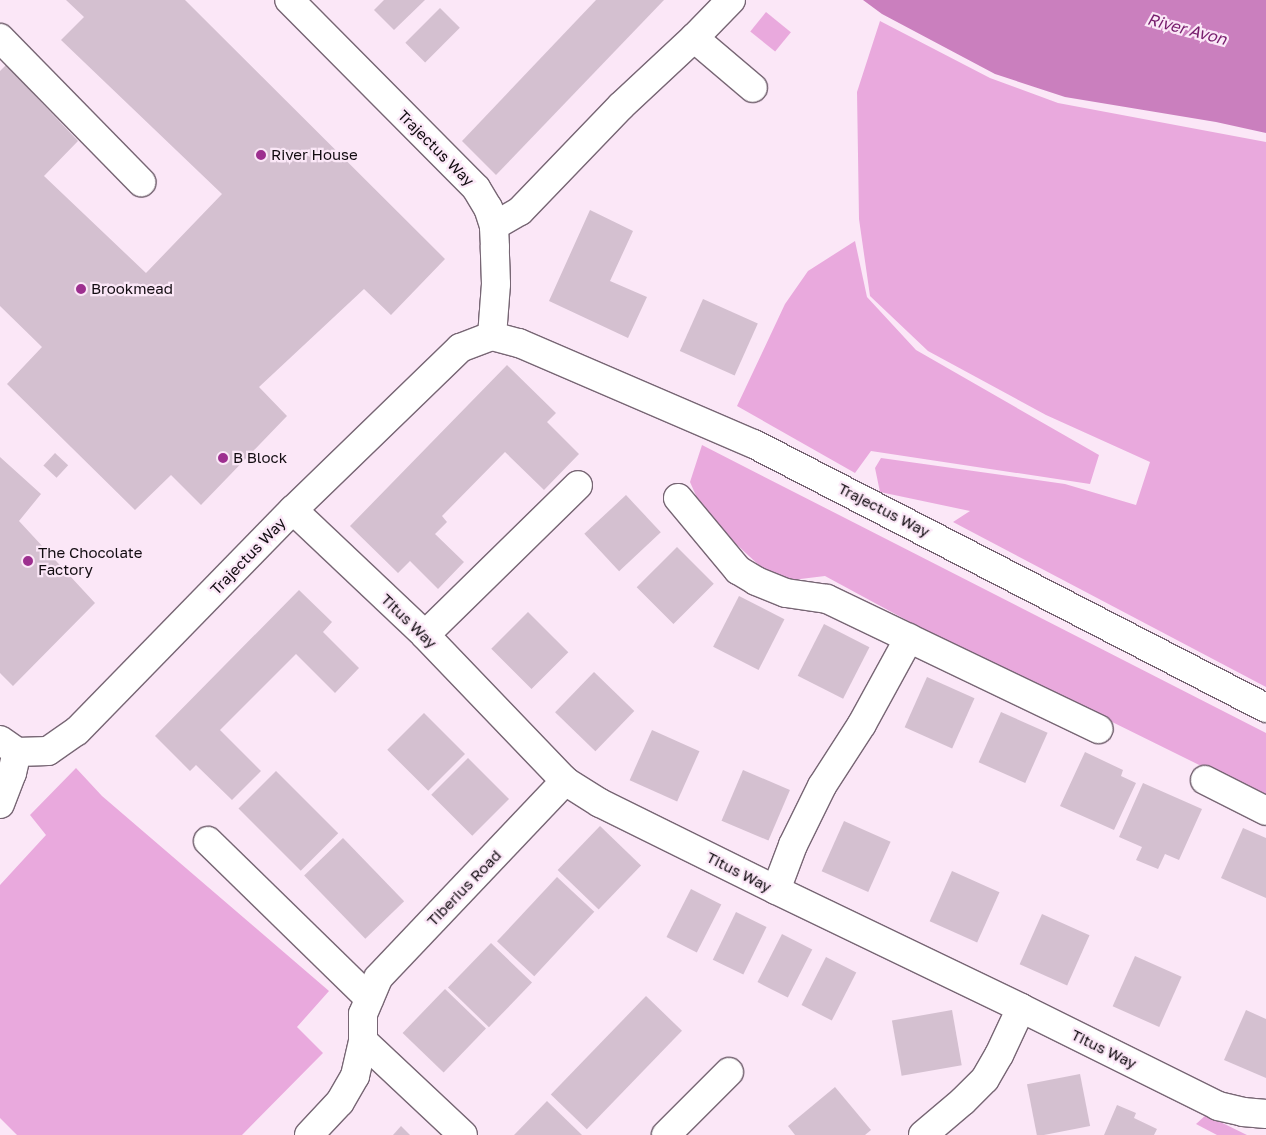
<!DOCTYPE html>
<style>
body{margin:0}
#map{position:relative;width:1266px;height:1135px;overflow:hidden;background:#fbe7f7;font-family:"Golos Text",sans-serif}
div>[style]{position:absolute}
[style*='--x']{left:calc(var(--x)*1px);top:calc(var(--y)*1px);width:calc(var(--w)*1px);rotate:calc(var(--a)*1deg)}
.green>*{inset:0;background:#e9a9dd;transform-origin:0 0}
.water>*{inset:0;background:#ca7fbe}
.building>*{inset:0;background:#d4c0d0;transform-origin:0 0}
.roads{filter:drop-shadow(1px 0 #776674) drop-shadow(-1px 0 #776674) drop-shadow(0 1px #776674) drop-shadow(0 -1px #776674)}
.minor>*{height:28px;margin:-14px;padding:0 14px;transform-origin:14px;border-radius:14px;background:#fff}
.dots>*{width:14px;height:14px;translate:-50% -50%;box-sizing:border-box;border:2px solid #fbe7f7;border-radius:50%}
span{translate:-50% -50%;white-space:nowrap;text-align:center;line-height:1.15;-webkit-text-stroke:4.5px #fbe7f7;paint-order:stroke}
.street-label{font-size:15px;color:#120c11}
.poi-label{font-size:15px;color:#120c11}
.left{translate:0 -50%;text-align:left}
.water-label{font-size:16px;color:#761c6c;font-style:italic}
</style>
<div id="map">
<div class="green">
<div style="left:766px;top:12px;width:32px;height:25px;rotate:39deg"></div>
<div style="clip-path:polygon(880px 21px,990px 78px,1058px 103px,1266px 142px,1266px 687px,953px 522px,970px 511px,880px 492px,875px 468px,881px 458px,1065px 484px,1136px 505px,1150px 462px,1046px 415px,928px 351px,870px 296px,859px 219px,857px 92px)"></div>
<div style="clip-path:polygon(855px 241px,867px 297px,916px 350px,1099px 455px,1090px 484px,871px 451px,855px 473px,737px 406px,785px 304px,808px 271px)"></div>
<div style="clip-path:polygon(702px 445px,1266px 733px,1266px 798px,1096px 714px,982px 661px,825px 576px,784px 581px,764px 570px,704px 514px,690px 482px)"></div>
<div style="clip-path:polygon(76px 768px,102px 796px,329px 991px,297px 1027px,323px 1053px,242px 1135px,17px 1135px,0 1118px,0 885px,46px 835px,30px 815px)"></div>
<div style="clip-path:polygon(1206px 1115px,1247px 1135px,1217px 1135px,1196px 1124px)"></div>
</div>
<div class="water">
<div style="clip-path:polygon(863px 0,1266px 0,1266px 133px,1216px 122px,1065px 97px,995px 74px,882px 14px)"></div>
</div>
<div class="building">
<div style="clip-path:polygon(66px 0,185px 0,445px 259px,391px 315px,364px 289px,259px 387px,287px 416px,201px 505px,171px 475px,135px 510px,7px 384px,42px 347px,0 306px,0 71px,6px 65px,78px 141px,44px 176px,146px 273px,222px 194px,61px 40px,84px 17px)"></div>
<div style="clip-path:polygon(384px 0,425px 0,394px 30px,374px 10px)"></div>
<div style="clip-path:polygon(596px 0,664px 0,496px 175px,462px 141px)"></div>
<div style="left:440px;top:8px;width:28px;height:49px;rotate:45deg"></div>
<div style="clip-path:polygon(590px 210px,633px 231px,610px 281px,647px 297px,628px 338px,549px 301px)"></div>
<div style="left:703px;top:299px;width:60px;height:57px;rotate:24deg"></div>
<div style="clip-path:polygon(507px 365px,556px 413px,547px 422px,579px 454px,544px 490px,505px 452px,442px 516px,447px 522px,435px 534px,464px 562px,438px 589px,410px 561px,398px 573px,350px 526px)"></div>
<div style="left:55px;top:453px;width:18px;height:17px;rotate:43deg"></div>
<div style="clip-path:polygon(0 457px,41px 494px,19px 521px,95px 603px,13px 686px,0 673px)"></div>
<div style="left:626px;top:495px;width:51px;height:57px;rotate:47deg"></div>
<div style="left:677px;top:547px;width:52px;height:57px;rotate:45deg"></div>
<div style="clip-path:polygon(299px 590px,332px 622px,323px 632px,359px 668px,335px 693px,296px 654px,220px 730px,261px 771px,232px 800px,196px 765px,190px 771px,155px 736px)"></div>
<div style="left:739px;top:596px;width:51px;height:57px;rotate:27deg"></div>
<div style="left:528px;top:612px;width:57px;height:52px;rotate:45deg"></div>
<div style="left:824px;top:624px;width:51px;height:58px;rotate:27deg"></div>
<div style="left:594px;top:672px;width:56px;height:56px;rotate:44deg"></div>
<div style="left:927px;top:677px;width:52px;height:55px;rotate:24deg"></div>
<div style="left:1001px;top:712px;width:51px;height:55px;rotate:24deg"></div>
<div style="left:424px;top:713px;width:58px;height:52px;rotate:45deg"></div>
<div style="left:652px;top:730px;width:52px;height:55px;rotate:24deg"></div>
<div style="clip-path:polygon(1085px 752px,1123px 770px,1121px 776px,1136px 783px,1114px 830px,1060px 806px)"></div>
<div style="left:468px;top:758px;width:58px;height:52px;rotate:45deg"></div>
<div style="left:743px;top:770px;width:51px;height:55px;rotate:23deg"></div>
<div style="left:276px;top:771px;width:88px;height:53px;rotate:45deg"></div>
<div style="clip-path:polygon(1143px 783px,1202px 809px,1179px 860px,1165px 854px,1158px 869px,1136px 860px,1142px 847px,1119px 837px)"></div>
<div style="left:844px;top:821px;width:51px;height:55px;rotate:24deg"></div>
<div style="left:600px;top:826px;width:57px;height:61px;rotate:44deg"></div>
<div style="clip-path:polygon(1243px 828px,1266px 838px,1266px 898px,1221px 878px)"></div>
<div style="left:343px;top:838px;width:88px;height:54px;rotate:46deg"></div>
<div style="left:952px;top:871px;width:52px;height:55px;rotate:24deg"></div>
<div style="left:557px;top:877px;width:51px;height:88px;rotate:43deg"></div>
<div style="left:691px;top:889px;width:34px;height:54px;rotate:27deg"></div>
<div style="left:736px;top:912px;width:34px;height:53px;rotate:26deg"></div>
<div style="left:1042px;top:914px;width:52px;height:55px;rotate:24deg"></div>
<div style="left:782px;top:934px;width:34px;height:54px;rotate:27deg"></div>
<div style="left:491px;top:943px;width:57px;height:62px;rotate:44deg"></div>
<div style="left:1135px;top:956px;width:51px;height:55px;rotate:24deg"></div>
<div style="left:826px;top:957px;width:34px;height:54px;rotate:27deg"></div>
<div style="left:445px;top:989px;width:57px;height:61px;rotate:44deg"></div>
<div style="left:646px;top:996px;width:50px;height:137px;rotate:44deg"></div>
<div style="left:952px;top:1010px;width:56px;height:61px;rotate:80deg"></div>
<div style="clip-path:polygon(1246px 1010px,1266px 1019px,1266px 1078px,1224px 1060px)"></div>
<div style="left:1080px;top:1074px;width:53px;height:54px;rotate:79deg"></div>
<div style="clip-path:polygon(835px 1087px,871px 1130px,865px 1135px,795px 1135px,788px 1126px)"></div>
<div style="clip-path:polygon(547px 1101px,582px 1135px,514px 1135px)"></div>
<div style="clip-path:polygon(1117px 1105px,1136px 1113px,1134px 1118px,1157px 1129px,1154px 1135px,1104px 1135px)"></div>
<div style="clip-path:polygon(401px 1126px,410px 1135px,393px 1135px)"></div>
</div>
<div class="roads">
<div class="minor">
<div style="--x:0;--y:38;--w:202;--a:45.6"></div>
<div style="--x:694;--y:38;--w:77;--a:40.3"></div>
<div style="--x:494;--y:226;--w:30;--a:-30"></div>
<div style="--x:520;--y:211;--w:146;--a:-46.1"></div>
<div style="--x:621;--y:106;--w:100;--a:-43"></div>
<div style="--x:694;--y:38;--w:53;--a:-45.8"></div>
<div style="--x:492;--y:336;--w:28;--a:15"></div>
<div style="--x:519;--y:343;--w:256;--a:23.3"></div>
<div style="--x:754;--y:444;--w:576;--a:27.28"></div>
<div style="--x:678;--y:498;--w:94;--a:50.2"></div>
<div style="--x:738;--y:570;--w:21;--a:31"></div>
<div style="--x:756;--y:581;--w:32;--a:22"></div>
<div style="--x:786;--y:593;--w:41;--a:8.3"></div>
<div style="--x:827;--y:599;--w:301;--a:25.6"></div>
<div style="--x:293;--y:510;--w:182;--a:43.4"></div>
<div style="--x:425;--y:635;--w:202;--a:46.2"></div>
<div style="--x:565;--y:781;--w:41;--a:32.2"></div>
<div style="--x:600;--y:803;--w:196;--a:26.3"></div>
<div style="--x:776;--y:890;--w:272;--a:25.7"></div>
<div style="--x:1021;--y:1008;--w:220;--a:26.4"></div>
<div style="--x:1218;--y:1106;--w:26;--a:13"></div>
<div style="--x:1243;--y:1112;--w:23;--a:5"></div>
<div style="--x:425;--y:635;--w:214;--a:-44.4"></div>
<div style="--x:0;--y:740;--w:21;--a:35"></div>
<div style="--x:17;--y:752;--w:31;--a:-2"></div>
<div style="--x:48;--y:751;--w:35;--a:-35"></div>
<div style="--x:77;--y:731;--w:309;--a:-45.7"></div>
<div style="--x:293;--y:510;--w:233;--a:-44.1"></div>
<div style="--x:460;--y:348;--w:34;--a:-21"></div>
<div style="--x:492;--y:336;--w:52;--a:-85.6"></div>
<div style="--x:496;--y:284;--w:37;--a:-92"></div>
<div style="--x:495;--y:247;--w:21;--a:-93"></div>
<div style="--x:494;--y:226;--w:19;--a:-108"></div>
<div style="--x:488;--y:208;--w:23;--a:-121"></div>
<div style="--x:476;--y:188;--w:265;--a:-134.8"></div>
<div style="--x:1205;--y:780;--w:68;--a:26.9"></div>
<div style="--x:0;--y:804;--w:33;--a:-69"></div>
<div style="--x:12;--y:773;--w:22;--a:-77"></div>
<div style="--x:208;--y:841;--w:225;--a:44.3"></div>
<div style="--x:776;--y:890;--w:48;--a:-69.3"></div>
<div style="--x:793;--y:845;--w:66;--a:-63.8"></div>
<div style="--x:822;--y:786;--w:74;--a:-57.2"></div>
<div style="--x:862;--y:724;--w:98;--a:-61.3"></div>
<div style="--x:363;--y:1041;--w:137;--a:43.2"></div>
<div style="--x:309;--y:1135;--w:45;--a:-46.8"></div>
<div style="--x:340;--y:1102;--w:30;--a:-60"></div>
<div style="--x:355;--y:1076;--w:36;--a:-77"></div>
<div style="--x:363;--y:1041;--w:27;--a:-90"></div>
<div style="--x:363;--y:1014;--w:39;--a:-67"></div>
<div style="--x:378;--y:978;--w:272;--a:-46.5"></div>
<div style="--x:666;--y:1135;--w:89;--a:-45"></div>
<div style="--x:923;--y:1135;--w:52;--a:-40.4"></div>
<div style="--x:963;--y:1101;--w:31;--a:-45"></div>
<div style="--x:985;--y:1079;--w:28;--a:-60"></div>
<div style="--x:999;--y:1055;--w:52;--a:-64.9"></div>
</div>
</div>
<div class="dots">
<div style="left:261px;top:155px;background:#9d2f8f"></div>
<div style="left:81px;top:289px;background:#9d2f8f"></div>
<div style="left:223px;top:458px;background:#9d2f8f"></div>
<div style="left:28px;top:561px;background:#9d2f8f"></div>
</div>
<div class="street-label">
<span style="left:436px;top:148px;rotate:45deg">Trajectus Way</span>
<span style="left:884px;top:510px;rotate:27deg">Trajectus Way</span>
<span style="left:248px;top:556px;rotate:-46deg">Trajectus Way</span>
<span style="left:409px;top:621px;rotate:44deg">Titus Way</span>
<span style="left:739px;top:872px;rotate:27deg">Titus Way</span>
<span style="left:464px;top:888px;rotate:-46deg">Tiberius Road</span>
<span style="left:1104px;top:1049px;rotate:26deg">Titus Way</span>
</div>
<div class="poi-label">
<span class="left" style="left:271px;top:155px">River House</span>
<span class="left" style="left:91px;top:289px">Brookmead</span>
<span class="left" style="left:233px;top:458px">B Block</span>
<span class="left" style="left:38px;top:561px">The Chocolate<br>Factory</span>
</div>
<div class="water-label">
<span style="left:1187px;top:29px;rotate:15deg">River Avon</span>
</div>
</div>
